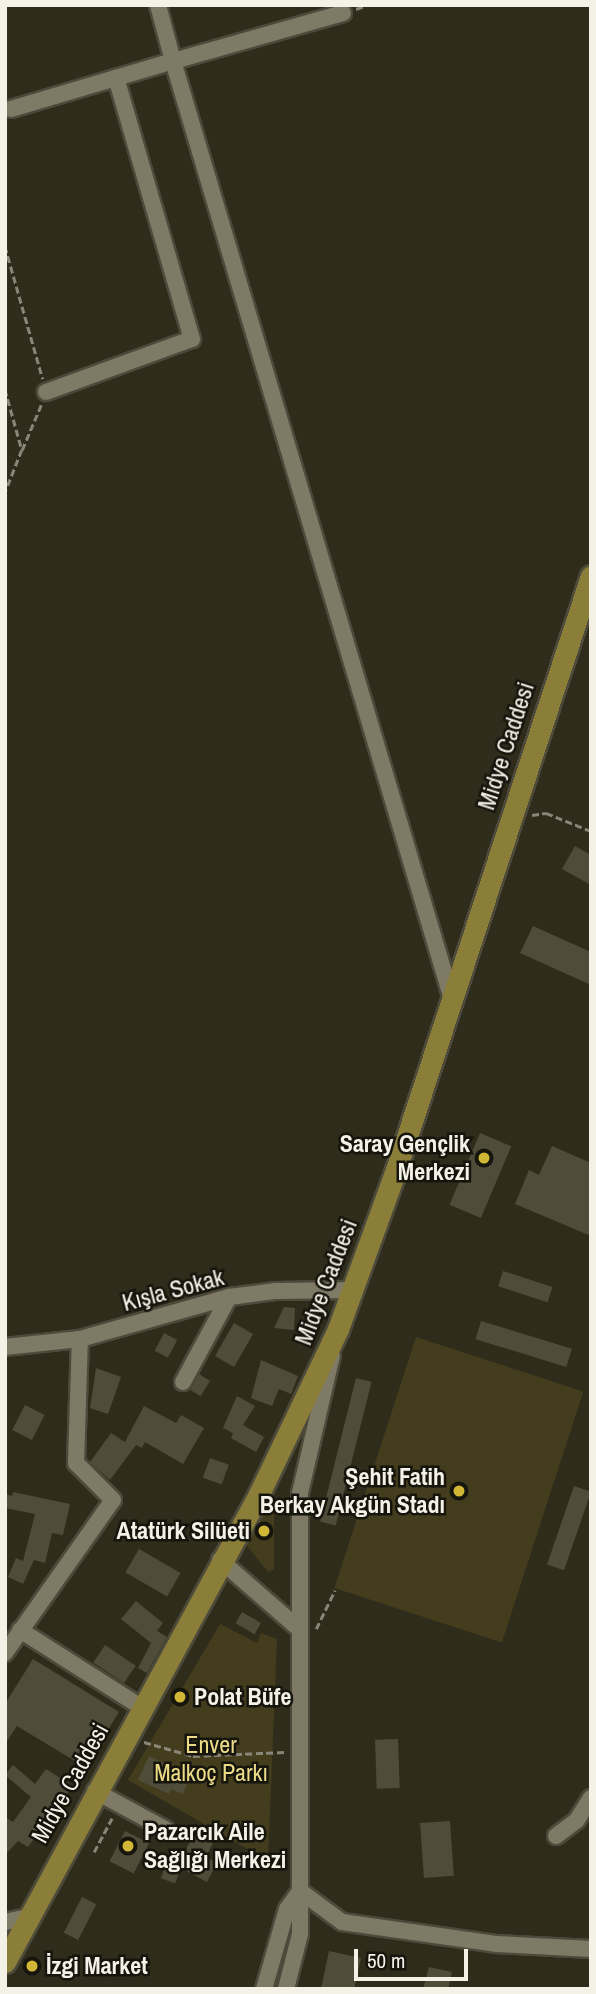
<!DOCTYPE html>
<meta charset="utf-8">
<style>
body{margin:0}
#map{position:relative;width:596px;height:1994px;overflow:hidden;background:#302c1b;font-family:"Archivo Narrow",sans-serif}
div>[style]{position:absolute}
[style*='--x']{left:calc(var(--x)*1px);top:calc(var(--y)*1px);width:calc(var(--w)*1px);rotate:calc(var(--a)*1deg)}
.green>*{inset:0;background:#433d1d;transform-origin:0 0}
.building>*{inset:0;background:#504c3a;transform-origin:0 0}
.path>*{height:2.5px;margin-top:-1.25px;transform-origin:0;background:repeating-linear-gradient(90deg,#898678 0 7px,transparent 0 10.5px)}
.roads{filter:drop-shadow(2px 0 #4d4a3b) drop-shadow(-2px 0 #4d4a3b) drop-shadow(0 2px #4d4a3b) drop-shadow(0 -2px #4d4a3b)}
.minor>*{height:16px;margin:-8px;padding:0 8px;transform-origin:8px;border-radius:8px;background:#7e7a66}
.major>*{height:21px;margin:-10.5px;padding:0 10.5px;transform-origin:10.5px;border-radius:10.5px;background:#8b7e39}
.dots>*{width:19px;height:19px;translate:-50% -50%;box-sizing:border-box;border:4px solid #16150d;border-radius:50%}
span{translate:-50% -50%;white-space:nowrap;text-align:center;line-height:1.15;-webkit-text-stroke:5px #16150d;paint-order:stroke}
.street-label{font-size:24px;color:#f4f2e7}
.poi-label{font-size:24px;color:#f4f2e7;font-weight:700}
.right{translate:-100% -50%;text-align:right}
.left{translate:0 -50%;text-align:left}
.park-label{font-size:24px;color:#ecdb86}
.frame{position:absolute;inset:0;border:7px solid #f4f2e7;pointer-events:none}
.scale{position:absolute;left:354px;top:1949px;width:114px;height:32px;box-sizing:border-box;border:4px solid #f4f2e7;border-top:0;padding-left:9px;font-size:21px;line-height:24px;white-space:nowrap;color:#f4f2e7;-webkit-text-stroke:5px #16150d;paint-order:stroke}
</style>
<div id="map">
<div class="green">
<div style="left:416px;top:1337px;width:176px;height:264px;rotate:18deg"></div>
<div style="clip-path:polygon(274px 1482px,274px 1569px,268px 1572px,244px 1542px)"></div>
<div style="clip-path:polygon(220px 1624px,257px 1643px,261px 1633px,277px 1639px,268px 1861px,128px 1780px)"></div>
</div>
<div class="building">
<div style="clip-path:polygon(575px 846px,591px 855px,591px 885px,562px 869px)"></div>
<div style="clip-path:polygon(533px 926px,591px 952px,591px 985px,520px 953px)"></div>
<div style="left:480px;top:1133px;width:34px;height:78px;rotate:23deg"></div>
<div style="clip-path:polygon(552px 1146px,591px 1163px,591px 1236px,515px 1204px,529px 1170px,539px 1175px)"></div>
<div style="left:503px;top:1271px;width:52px;height:16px;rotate:18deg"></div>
<div style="clip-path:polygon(284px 1307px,295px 1308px,294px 1330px,274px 1328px)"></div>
<div style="left:481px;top:1321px;width:95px;height:19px;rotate:17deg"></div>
<div style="left:234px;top:1323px;width:22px;height:38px;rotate:30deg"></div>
<div style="left:164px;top:1333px;width:15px;height:20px;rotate:28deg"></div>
<div style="clip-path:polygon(261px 1360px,298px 1376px,291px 1394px,279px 1389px,272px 1406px,251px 1398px)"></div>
<div style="clip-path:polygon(96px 1368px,121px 1377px,108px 1414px,90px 1408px)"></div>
<div style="left:199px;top:1374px;width:13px;height:18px;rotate:32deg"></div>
<div style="left:356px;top:1378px;width:16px;height:148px;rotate:14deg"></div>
<div style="clip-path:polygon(237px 1396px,255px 1406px,243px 1425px,264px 1437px,256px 1452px,231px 1438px,233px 1433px,223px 1428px)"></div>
<div style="left:25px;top:1405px;width:22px;height:28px;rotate:27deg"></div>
<div style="clip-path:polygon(144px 1406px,176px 1423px,181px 1415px,204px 1428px,183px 1464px,145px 1442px,142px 1448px,136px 1445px,110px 1480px,90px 1462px,111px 1433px,125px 1442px)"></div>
<div style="left:210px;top:1458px;width:20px;height:21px;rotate:20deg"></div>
<div style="left:574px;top:1486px;width:18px;height:83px;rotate:19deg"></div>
<div style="clip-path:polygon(13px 1492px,70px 1504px,63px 1535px,52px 1533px,45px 1563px,34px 1560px,23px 1584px,8px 1577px,16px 1558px,23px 1561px,35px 1514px,5px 1508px,5px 1494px,12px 1496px)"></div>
<div style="left:139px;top:1549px;width:48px;height:27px;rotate:30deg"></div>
<div style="clip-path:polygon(136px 1601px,163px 1623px,157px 1631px,167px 1637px,147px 1673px,138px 1668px,151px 1643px,121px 1619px)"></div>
<div style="left:242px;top:1612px;width:22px;height:13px;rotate:30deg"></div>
<div style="left:105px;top:1645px;width:37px;height:21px;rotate:34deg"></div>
<div style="clip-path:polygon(33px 1659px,119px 1712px,85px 1767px,17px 1726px,5px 1744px,5px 1704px)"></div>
<div style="left:398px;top:1739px;width:49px;height:23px;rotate:88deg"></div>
<div style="clip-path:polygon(149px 1756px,179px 1769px,177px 1775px,189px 1780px,183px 1794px,171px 1789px,169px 1794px,138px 1780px)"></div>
<div style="clip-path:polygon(13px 1765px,35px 1784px,46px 1769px,73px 1786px,28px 1847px,18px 1841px,5px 1855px,5px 1817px,13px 1822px,31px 1797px,5px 1775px)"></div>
<div style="left:450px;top:1821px;width:55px;height:30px;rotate:86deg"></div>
<div style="clip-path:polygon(196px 1830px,215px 1839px,206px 1857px,217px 1863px,207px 1882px,177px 1866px)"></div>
<div style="left:125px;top:1831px;width:27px;height:34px;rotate:27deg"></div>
<div style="left:165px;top:1867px;width:15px;height:12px;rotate:20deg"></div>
<div style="left:82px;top:1897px;width:16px;height:40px;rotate:27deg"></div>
<div style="clip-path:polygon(329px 1951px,361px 1958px,354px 1989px,321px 1989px)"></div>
<div style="clip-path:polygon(429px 1967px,452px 1972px,448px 1989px,423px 1989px)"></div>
</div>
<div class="path">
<div style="--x:356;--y:9;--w:12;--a:-20"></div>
<div style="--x:5;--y:246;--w:138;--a:74.1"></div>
<div style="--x:5;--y:389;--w:63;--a:74.4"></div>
<div style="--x:22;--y:450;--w:46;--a:111.6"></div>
<div style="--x:22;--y:450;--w:49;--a:-67.1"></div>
<div style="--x:5;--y:793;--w:1;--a:45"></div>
<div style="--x:532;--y:815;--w:14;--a:-8"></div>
<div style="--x:546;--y:813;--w:48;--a:21.8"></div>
<div style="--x:316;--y:1629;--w:43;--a:-64"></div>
<div style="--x:144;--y:1742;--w:51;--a:15.9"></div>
<div style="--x:193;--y:1756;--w:93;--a:-2.5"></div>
<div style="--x:94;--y:1852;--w:38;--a:-62"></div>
</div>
<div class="roads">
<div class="minor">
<div style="--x:343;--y:13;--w:177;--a:164.2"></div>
<div style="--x:173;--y:61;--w:979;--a:73.44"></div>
<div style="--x:11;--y:109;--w:169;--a:-16.5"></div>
<div style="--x:173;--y:61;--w:58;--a:-105"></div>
<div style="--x:46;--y:392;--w:155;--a:-20"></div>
<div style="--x:192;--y:339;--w:272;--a:-106.2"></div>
<div style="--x:5;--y:1347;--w:75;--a:-6.1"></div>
<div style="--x:80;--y:1339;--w:155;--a:-15.7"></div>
<div style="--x:229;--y:1297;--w:46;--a:-7.4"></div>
<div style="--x:275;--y:1291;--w:79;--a:-0.7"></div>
<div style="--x:183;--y:1382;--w:97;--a:-61.6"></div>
<div style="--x:220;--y:1560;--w:105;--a:41.1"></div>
<div style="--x:20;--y:1630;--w:143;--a:32.5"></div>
<div style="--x:5;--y:1653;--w:187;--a:-54.8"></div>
<div style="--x:113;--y:1500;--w:52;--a:-135"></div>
<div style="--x:76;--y:1463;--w:124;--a:-88.2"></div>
<div style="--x:95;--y:1791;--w:80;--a:28.5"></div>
<div style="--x:556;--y:1836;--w:26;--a:-37"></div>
<div style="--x:577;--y:1820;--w:26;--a:-58"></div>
<div style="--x:300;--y:1891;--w:52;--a:36.4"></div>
<div style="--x:342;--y:1922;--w:157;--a:8.1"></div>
<div style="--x:497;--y:1944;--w:94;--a:3"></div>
<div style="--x:5;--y:1922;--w:24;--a:-12"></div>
<div style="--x:264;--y:1989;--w:83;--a:-74"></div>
<div style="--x:287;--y:1909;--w:22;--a:-54"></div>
<div style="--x:286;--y:1989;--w:57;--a:-75.7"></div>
<div style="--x:300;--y:1934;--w:441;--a:-90"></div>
<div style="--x:300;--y:1493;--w:141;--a:-76.9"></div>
</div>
<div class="major">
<div style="--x:5;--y:1962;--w:532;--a:-61.51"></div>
<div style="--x:259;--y:1494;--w:183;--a:-64.4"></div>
<div style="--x:338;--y:1329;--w:169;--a:-70"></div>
<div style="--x:396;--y:1170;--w:625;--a:-71.83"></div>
</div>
</div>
<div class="dots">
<div style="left:484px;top:1158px;background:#d0b736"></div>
<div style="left:459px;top:1491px;background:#d0b736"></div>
<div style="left:264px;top:1531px;background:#d0b736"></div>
<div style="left:180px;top:1697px;background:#d0b736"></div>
<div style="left:128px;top:1846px;background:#d0b736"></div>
<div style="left:32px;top:1966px;background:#d0b736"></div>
</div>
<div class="street-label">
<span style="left:506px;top:746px;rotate:-72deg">Midye Caddesi</span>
<span style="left:326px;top:1282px;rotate:-69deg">Midye Caddesi</span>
<span style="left:173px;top:1290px;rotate:-15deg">Kışla Sokak</span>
<span style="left:70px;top:1783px;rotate:-61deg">Midye Caddesi</span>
</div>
<div class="poi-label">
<span class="right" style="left:470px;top:1158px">Saray Gençlik<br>Merkezi</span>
<span class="right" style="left:445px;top:1491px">Şehit Fatih<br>Berkay Akgün Stadı</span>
<span class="right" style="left:250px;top:1531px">Atatürk Silüeti</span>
<span class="left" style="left:194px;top:1697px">Polat Büfe</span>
<span class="left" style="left:144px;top:1846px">Pazarcık Aile<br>Sağlığı Merkezi</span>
<span class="left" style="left:46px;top:1966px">İzgi Market</span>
</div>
<div class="park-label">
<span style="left:211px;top:1759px">Enver<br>Malkoç Parkı</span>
</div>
<div class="frame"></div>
<div class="scale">50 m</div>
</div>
